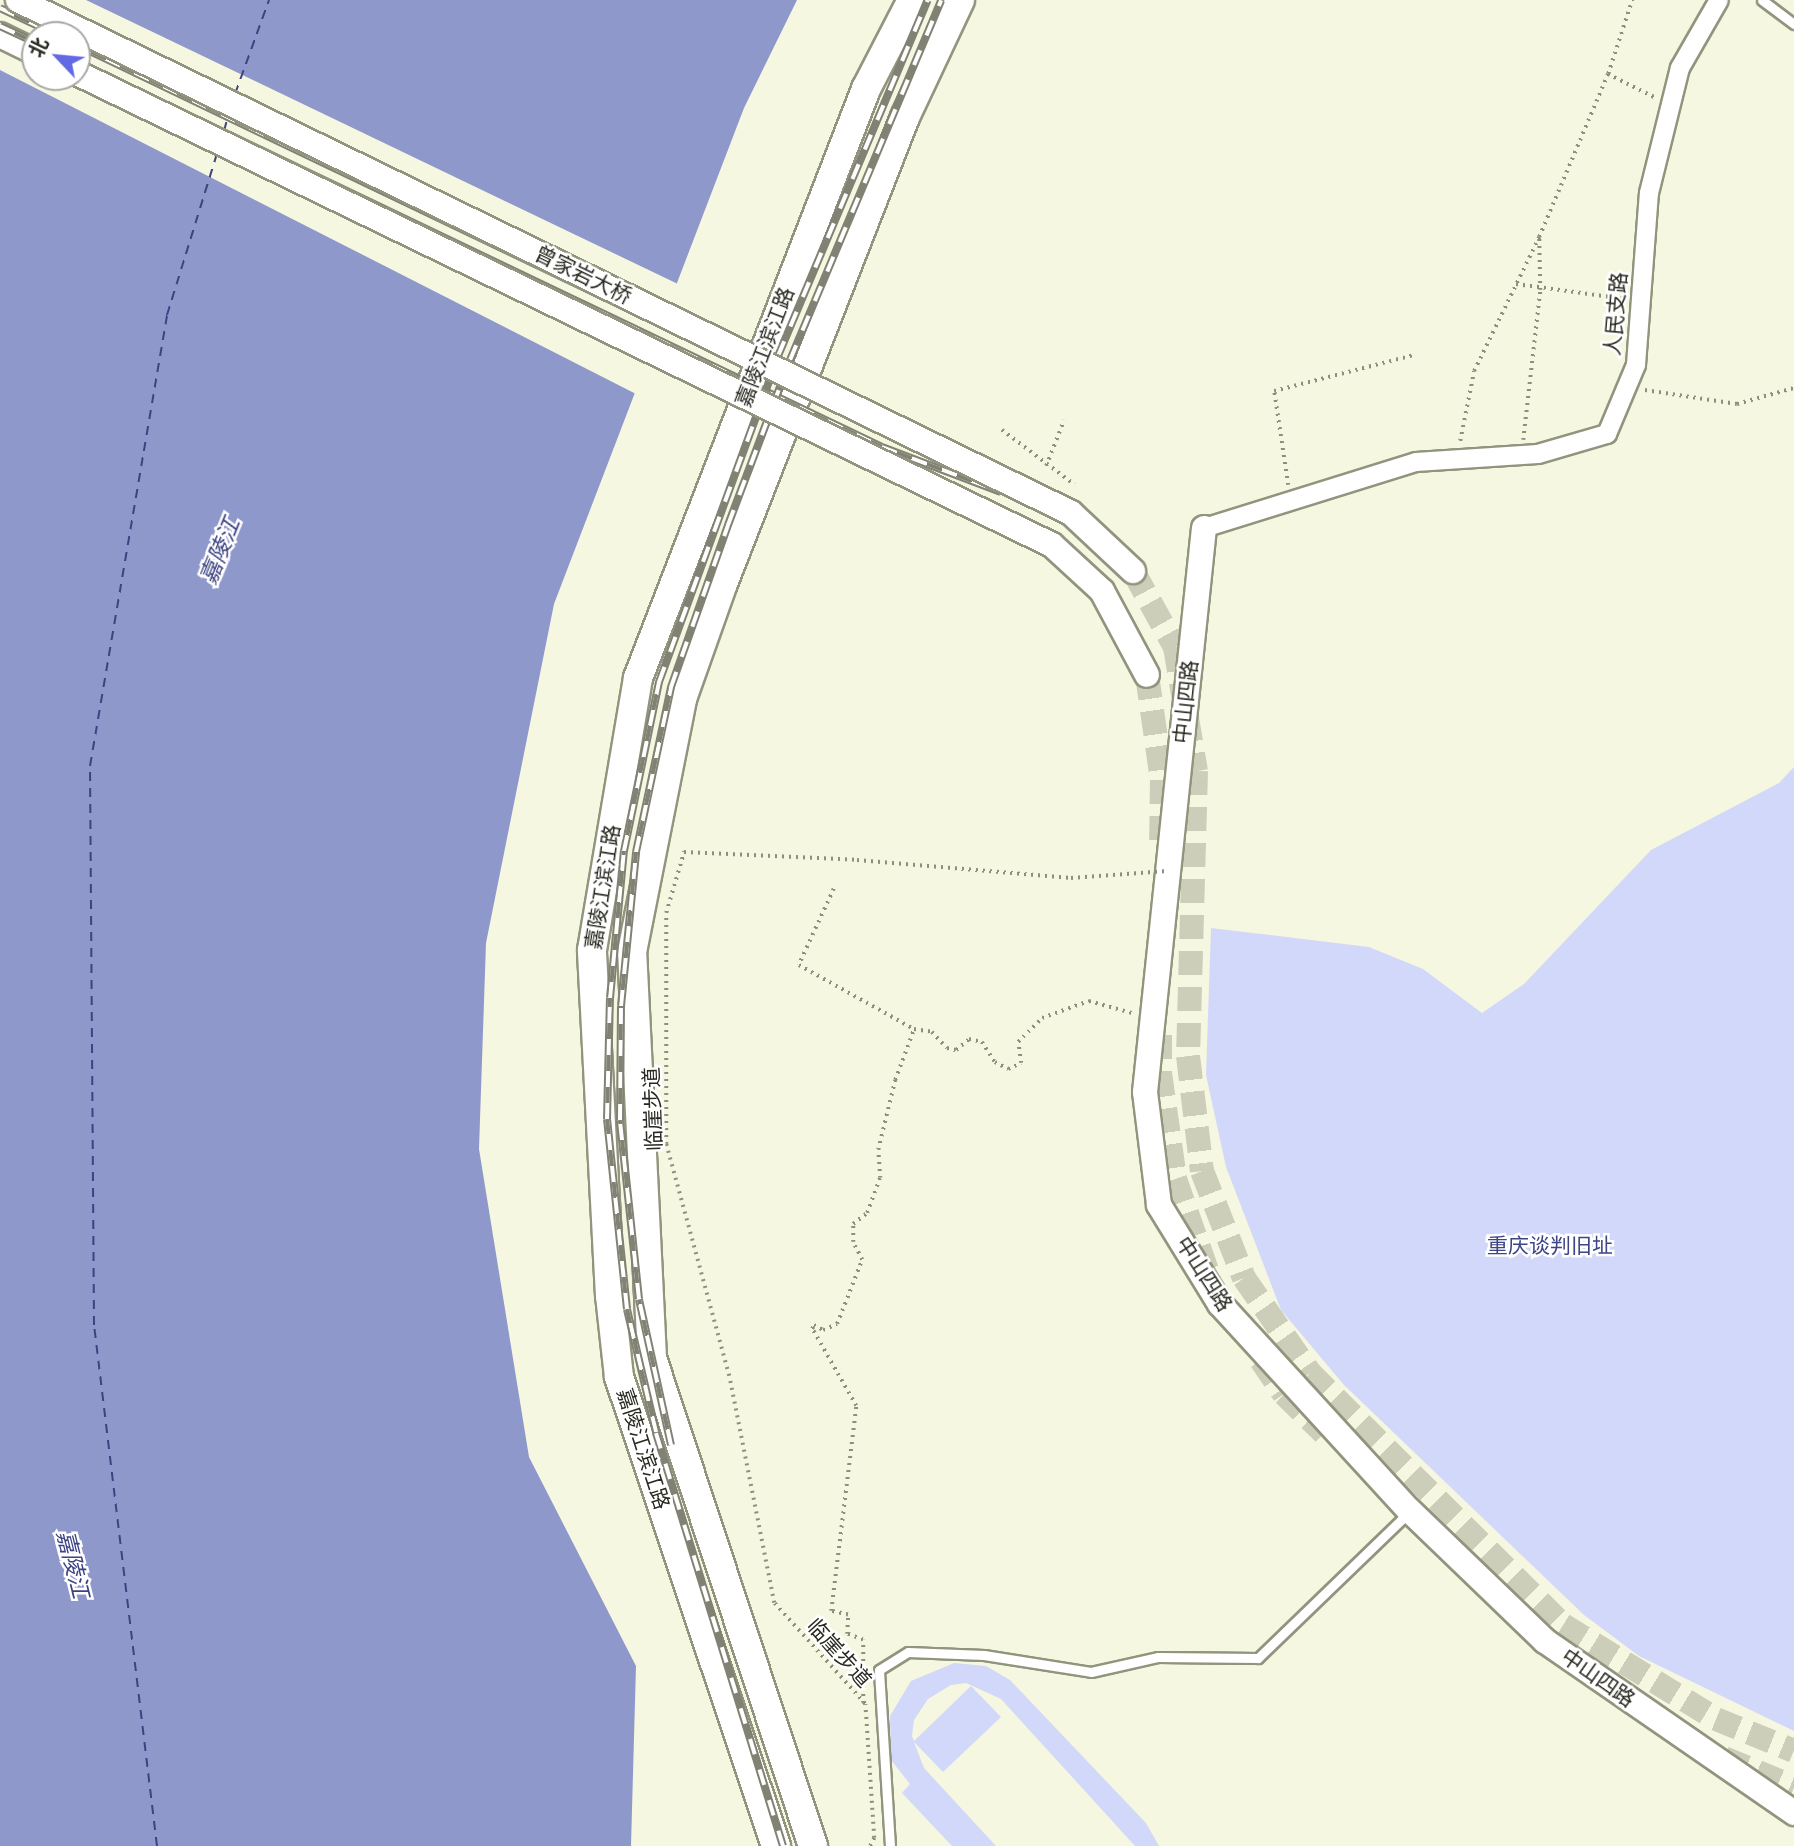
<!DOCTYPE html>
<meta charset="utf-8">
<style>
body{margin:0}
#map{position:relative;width:1794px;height:1846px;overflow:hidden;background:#f6f7e0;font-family:"Fira Sans","Noto Sans SC",sans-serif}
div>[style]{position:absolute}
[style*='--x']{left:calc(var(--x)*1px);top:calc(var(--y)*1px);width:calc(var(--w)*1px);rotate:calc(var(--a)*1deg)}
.green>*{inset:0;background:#d2d8f9}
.water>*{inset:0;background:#8f98cb}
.pier>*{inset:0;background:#f6f7e0}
.ferry>*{height:2px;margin-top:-1px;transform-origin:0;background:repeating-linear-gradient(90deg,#3d4382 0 9px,transparent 0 16px)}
.secondary-tunnel>*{height:24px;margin-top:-12px;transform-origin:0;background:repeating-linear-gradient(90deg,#cdceba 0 24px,transparent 0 36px)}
.path>*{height:3.5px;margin-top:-1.75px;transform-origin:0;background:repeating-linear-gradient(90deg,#8d8e7e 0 2px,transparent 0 7px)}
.roads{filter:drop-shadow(2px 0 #92947e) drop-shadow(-2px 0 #92947e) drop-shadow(0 2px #92947e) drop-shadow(0 -2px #92947e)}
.lane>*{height:9px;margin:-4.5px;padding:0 4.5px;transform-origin:4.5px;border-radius:4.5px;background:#fff}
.street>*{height:18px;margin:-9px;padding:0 9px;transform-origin:9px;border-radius:9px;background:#fff}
.secondary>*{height:24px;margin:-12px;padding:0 12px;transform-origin:12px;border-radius:12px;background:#fff}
.primary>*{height:28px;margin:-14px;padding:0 14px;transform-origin:14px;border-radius:14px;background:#fff}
.rail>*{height:8px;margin-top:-4px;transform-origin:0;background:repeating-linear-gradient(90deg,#fff 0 16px,#818273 0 32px);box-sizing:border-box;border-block:2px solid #818273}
.path-bridge>*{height:3.5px;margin-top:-1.75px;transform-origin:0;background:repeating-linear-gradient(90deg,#8d8e7e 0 2px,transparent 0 7px)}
.bridges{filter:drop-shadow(2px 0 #92947e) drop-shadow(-2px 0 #92947e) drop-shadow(0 2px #92947e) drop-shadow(0 -2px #92947e)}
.secondary-bridge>*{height:24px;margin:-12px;padding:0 12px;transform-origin:12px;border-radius:12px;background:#fff}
span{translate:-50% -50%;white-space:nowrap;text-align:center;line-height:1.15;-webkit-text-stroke:5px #fff;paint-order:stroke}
.street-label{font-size:21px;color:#282920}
.park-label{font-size:21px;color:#3e4585}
.water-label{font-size:23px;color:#3d4382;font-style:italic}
.north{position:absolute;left:21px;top:21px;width:70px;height:70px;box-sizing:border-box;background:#fff;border:2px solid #a9a9a6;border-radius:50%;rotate:296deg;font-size:19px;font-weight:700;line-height:28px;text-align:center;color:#282920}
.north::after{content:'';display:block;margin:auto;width:24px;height:32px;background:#626ae3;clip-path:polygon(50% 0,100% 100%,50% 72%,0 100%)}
</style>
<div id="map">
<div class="green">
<div style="clip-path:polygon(1794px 767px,1794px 1731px,1639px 1656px,1584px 1615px,1344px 1385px,1281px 1310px,1226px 1167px,1206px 1075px,1211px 928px,1369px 947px,1423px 969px,1482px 1013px,1524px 984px,1651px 850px,1779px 783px)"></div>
<div style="clip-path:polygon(954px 1663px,986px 1666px,1010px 1680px,1146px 1823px,1159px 1846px,1135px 1846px,1001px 1699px,966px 1683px,951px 1685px,928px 1699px,914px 1720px,912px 1736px,914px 1741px,971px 1686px,1001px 1717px,943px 1772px,914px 1742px,924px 1768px,996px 1846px,952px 1846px,902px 1793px,910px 1784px,891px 1760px,890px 1716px,911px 1681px)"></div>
</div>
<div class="water">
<div style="clip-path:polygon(evenodd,0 0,797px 0,744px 108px,554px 604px,486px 943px,479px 1149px,529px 1457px,636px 1666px,631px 1846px,0 1846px,0 0,35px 35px,77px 35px,77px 77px,35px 77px,35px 35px)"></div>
</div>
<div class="pier">
<div style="clip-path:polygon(evenodd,0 0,86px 0,680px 285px,638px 395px,0 70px,0 0,35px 35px,77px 35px,77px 77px,35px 77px,35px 35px)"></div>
</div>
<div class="ferry">
<div style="--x:235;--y:94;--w:100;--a:-70.1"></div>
<div style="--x:224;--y:131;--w:16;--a:-75"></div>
<div style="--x:157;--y:1846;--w:525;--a:-96.89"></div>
<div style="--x:94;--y:1325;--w:559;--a:-90.41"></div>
<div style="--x:90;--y:766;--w:458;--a:-80.3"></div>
<div style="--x:167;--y:315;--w:170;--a:-72.8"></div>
</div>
<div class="secondary-tunnel">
<div style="--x:1133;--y:571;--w:87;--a:61.1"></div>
<div style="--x:1175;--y:647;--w:126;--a:80.4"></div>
<div style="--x:1196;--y:771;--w:285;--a:91.6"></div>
<div style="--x:1188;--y:1056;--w:116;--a:83.1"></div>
<div style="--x:1202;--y:1171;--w:115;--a:68.6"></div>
<div style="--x:1244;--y:1278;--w:116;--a:55.2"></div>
<div style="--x:1310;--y:1373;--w:357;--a:44.9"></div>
<div style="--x:1563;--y:1625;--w:180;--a:31.6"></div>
<div style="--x:1716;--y:1719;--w:84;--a:22.3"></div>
<div style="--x:1147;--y:675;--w:106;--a:81.9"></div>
<div style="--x:1162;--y:780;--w:72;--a:90.8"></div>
<div style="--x:1160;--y:1035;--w:38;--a:90"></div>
<div style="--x:1160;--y:1073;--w:107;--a:81.9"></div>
<div style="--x:1175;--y:1179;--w:103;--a:70.7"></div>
<div style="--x:1261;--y:1360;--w:41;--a:55.9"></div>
<div style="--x:1284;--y:1394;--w:56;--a:44.3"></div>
<div style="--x:1724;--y:1758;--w:76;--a:22.5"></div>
</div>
<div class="path">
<div style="--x:1608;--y:74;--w:54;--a:26.6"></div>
<div style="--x:1516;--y:284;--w:110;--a:7.8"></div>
<div style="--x:1645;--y:390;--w:93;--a:8.7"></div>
<div style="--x:1737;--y:404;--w:59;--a:-15.7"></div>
<div style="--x:1002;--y:430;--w:91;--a:37"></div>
<div style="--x:1523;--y:440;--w:151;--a:-83.5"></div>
<div style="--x:1540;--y:290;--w:52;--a:-91.1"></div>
<div style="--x:1460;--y:441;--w:71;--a:-78.7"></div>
<div style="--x:1474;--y:371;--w:149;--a:-64.1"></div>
<div style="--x:1539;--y:237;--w:177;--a:-67.1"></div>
<div style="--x:1608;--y:74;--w:78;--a:-72"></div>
<div style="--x:1046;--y:466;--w:49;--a:-68.6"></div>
<div style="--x:1288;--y:485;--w:95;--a:-98.5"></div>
<div style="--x:1274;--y:391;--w:145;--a:-14.4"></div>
<div style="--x:834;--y:889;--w:84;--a:114.7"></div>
<div style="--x:799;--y:965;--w:132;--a:29.1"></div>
<div style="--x:914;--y:1029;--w:18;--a:9"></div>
<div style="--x:932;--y:1032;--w:22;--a:47"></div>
<div style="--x:947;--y:1048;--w:9;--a:13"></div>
<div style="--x:956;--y:1050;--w:17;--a:-40"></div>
<div style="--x:969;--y:1039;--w:13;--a:13"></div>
<div style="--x:982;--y:1042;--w:24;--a:57"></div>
<div style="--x:995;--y:1062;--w:15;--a:28"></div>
<div style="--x:1008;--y:1069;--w:14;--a:-25"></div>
<div style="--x:1021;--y:1063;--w:21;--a:-98"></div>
<div style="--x:1018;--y:1042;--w:34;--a:-45"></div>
<div style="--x:1042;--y:1018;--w:50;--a:-19.9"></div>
<div style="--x:1089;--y:1001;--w:45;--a:15.6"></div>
<div style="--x:863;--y:1703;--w:63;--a:-90"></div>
<div style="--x:863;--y:1640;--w:17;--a:-159"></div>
<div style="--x:847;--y:1634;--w:19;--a:-87"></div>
<div style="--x:848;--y:1615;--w:17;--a:-167"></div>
<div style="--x:831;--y:1611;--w:207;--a:-83"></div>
<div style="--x:856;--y:1406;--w:89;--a:-119.7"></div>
<div style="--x:812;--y:1329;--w:4;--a:-63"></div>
<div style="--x:814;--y:1325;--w:10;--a:29"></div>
<div style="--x:823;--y:1330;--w:15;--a:-23"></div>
<div style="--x:837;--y:1324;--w:69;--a:-68.7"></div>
<div style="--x:862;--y:1260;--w:20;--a:-117"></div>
<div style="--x:853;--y:1242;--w:18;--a:-90"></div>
<div style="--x:853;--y:1224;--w:18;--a:-38"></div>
<div style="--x:867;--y:1213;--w:37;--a:-70"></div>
<div style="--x:880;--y:1178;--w:28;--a:-94"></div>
<div style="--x:878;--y:1150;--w:72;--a:-76.3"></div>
<div style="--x:895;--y:1080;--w:54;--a:-69.6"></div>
<div style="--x:870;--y:1846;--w:9;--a:-63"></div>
</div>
<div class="roads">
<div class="lane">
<div style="--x:1762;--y:0;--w:40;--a:37"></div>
<div style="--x:890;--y:1846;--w:176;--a:-93.6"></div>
<div style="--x:879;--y:1670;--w:34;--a:-32"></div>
<div style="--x:908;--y:1652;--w:76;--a:2.3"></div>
<div style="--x:984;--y:1655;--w:108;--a:9"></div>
<div style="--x:1091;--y:1672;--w:69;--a:-12.6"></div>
<div style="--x:1158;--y:1657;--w:100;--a:0.6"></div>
<div style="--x:1258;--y:1658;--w:210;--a:-44"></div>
</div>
<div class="street">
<div style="--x:1204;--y:528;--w:222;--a:-17.3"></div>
<div style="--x:1416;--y:462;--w:122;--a:-3.8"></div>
<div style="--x:1538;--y:454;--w:72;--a:-16.2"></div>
<div style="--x:1607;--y:434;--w:75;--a:-67.2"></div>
<div style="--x:1636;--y:365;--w:172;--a:-85.7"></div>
<div style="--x:1649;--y:193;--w:129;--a:-76.1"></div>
<div style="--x:1680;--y:68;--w:78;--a:-60.2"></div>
</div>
<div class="secondary">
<div style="--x:0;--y:35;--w:39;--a:26"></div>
<div style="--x:1204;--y:528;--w:567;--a:95.97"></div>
<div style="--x:1145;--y:1092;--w:114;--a:82.9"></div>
<div style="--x:1159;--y:1205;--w:116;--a:58.4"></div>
<div style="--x:1220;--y:1304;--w:281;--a:47.5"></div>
<div style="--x:1410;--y:1511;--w:187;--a:43.9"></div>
<div style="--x:1545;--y:1641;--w:303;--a:34.6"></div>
</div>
<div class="primary">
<div style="--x:776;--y:1846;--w:495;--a:-108.5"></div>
<div style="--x:619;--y:1377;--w:81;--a:-96.3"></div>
<div style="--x:610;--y:1296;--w:346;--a:-93"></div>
<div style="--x:592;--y:950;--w:276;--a:-80.4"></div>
<div style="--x:638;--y:678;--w:632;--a:-68.84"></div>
<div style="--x:866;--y:89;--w:100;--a:-62.7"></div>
<div style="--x:813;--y:1846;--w:514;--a:-108.26"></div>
<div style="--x:652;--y:1358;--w:406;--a:-92.8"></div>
<div style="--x:632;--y:952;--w:258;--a:-78.8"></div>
<div style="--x:682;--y:699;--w:120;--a:-70.5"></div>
<div style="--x:722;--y:586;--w:503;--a:-68.68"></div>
<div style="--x:905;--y:117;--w:129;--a:-64.8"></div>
</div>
</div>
<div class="rail">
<div style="--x:0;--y:8;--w:63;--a:25.3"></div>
<div style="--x:0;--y:26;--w:38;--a:25"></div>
<div style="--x:77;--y:45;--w:899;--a:25.57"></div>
<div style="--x:888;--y:433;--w:133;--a:20.8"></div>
<div style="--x:77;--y:62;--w:892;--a:25.56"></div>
<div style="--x:882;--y:447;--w:127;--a:20.7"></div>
<div style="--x:671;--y:1445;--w:149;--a:-102.4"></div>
<div style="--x:639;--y:1299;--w:180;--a:-96.1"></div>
<div style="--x:620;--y:1120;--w:114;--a:-89.5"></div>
<div style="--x:621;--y:1006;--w:155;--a:-84.4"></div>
<div style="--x:636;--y:852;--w:169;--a:-78"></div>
<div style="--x:671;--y:687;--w:172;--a:-70.6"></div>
<div style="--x:728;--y:525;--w:176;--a:-69.4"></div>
<div style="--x:790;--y:360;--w:390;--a:-67.2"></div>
<div style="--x:783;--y:1846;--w:433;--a:-107.1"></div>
<div style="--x:656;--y:1432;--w:126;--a:-103.3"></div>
<div style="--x:627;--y:1309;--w:191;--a:-96"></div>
<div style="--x:607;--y:1119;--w:121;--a:-88.6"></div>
<div style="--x:610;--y:998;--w:148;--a:-84.6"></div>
<div style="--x:624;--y:851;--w:173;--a:-78.3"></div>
<div style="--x:659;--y:682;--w:347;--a:-69.9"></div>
<div style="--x:778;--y:356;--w:386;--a:-67.2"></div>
</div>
<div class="path-bridge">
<div style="--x:874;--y:1838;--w:134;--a:-93.8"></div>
<div style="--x:865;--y:1704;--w:136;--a:-132"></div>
<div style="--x:774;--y:1603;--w:231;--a:-101.2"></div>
<div style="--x:729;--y:1376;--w:240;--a:-105.2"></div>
<div style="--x:666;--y:1144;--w:231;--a:-90"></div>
<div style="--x:666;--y:913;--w:64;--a:-73.6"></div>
<div style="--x:684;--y:852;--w:173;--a:2.6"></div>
<div style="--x:857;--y:860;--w:215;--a:4.8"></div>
<div style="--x:1071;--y:878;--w:96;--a:-4.2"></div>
</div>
<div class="bridges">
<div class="secondary-bridge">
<div style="--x:18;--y:0;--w:1171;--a:25.97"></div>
<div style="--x:1071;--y:513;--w:85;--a:43.1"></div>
<div style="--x:77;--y:73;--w:1083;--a:25.83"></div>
<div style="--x:1052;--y:545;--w:68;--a:42.6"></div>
<div style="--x:1102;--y:591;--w:95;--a:61.8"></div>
</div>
</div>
<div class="street-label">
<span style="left:583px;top:275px;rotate:26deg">曾家岩大桥</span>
<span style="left:1616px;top:314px;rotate:-85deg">人民支路</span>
<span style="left:765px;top:347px;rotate:-69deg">嘉陵江滨江路</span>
<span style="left:1186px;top:702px;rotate:-84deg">中山四路</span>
<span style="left:603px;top:887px;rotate:-81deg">嘉陵江滨江路</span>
<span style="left:653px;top:1109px;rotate:-92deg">临崖步道</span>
<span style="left:1204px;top:1274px;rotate:57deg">中山四路</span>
<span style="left:643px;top:1449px;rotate:72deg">嘉陵江滨江路</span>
<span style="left:839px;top:1653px;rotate:48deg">临崖步道</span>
<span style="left:1598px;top:1678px;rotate:35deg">中山四路</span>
</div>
<div class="park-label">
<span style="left:1550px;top:1246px">重庆谈判旧址</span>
</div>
<div class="water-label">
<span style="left:220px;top:551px;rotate:-68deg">嘉陵江</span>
<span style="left:73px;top:1564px;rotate:76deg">嘉陵江</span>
</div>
<div class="north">北</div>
</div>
